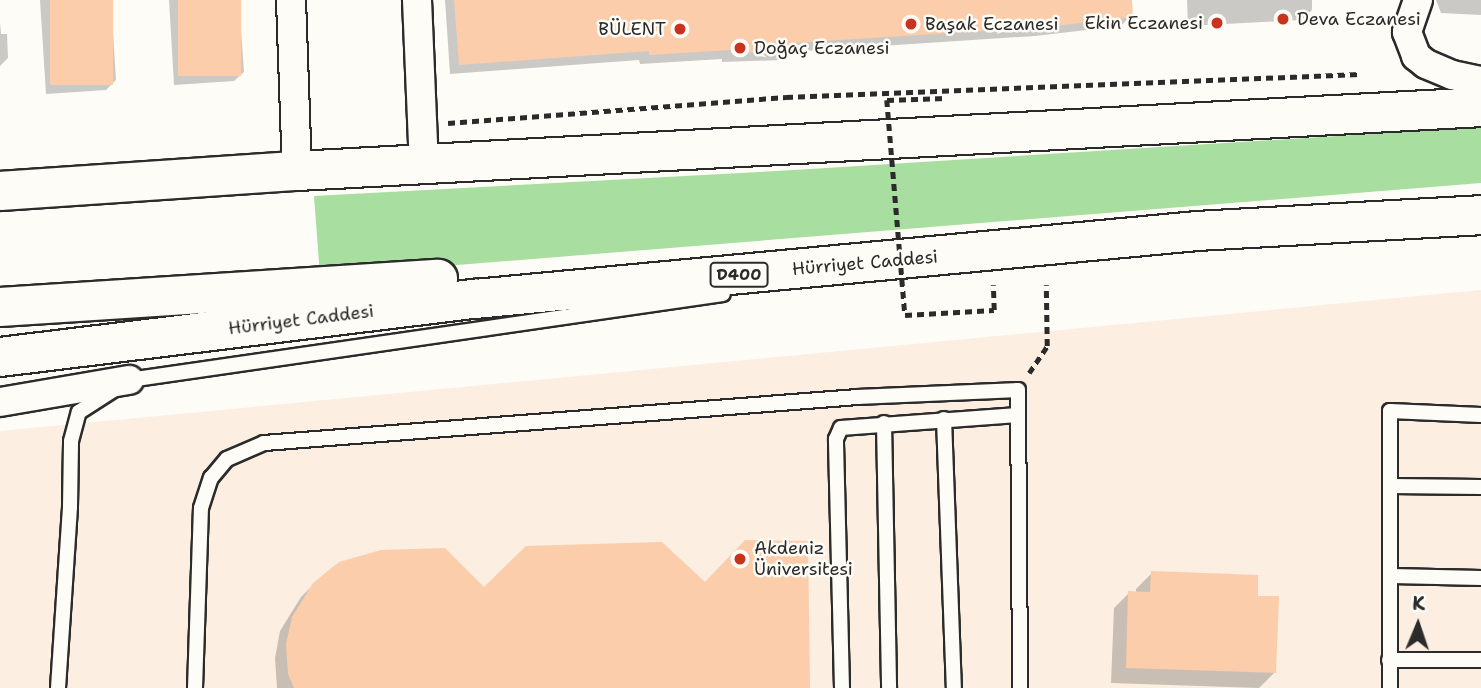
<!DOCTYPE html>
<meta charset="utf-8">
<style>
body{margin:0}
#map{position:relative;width:1481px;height:688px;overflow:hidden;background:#fdfcf7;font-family:"Shantell Sans",sans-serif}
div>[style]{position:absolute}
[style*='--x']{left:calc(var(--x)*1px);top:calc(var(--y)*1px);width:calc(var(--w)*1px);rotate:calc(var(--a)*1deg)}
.built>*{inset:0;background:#fceee0}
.green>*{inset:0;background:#a9dea1}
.shadow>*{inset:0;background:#0003}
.building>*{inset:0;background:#fbcdaa;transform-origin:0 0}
.path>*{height:4.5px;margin-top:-2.25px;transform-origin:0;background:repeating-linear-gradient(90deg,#2b2b2b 0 7px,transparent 0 12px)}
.roads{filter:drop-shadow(2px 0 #2b2b2b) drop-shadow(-2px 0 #2b2b2b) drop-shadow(0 2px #2b2b2b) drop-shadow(0 -2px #2b2b2b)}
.service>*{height:14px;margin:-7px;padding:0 7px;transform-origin:7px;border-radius:7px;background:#fdfcf7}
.minor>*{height:28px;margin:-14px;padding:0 14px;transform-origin:14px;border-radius:14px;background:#fdfcf7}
.trunk>*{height:38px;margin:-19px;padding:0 19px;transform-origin:19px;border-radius:19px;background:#fdfcf7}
.path-bridge>*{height:4.5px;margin-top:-2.25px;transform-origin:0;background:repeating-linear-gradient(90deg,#2b2b2b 0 7px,transparent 0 12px)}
.dots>*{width:19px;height:19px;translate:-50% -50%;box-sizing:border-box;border:4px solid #fdfcf7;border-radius:50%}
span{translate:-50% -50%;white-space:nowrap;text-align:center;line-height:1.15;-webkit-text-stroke:5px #fdfcf7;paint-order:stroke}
.shield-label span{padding:2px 5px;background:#fdfcf7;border:2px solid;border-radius:5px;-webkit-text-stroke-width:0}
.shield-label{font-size:16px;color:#2b2b2b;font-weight:700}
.poi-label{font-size:18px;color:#2b2b2b}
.left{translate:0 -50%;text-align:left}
.right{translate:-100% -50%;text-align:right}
.street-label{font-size:18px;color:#2b2b2b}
.north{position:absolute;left:1383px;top:590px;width:70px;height:70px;-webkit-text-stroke:5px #fdfcf7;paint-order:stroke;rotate:2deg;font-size:19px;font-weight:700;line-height:28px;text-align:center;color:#2b2b2b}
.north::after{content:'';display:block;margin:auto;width:24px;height:32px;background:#2b2b2b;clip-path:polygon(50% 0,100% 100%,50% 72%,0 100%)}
</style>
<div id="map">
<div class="built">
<div style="clip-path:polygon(1481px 290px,1481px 688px,0 688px,0 431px)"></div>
</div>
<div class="green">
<div style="clip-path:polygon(1481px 127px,1481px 183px,320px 276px,314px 196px,794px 170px)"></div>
</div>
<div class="shadow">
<div style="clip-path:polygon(40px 0,111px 0,116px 80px,106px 90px,46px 94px)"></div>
<div style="clip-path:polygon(169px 0,239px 0,244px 72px,234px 81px,174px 85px)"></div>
<div style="clip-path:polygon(445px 0,1129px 0,1130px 16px,1121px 26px,1035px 36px,790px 52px,782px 60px,722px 62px,722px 59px,640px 64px,639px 60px,450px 74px)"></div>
<div style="clip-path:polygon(1187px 0,1312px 0,1312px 10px,1302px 20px,1188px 26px)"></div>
<div style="clip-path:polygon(1436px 0,1481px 0,1481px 15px,1441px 13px)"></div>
<div style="clip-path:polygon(0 22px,1px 34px,7px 34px,8px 58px,0 66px)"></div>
<div style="clip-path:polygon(1152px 573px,1256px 597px,1275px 672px,1259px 688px,1111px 683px,1114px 608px,1129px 593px,1136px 593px,1136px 589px)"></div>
<div style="clip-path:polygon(314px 584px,484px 589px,809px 688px,277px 688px,275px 658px,280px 631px,301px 597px)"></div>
</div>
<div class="building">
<div style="left:50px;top:0;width:63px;height:85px"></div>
<div style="left:178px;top:0;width:63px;height:76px"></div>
<div style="clip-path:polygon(454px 0,1132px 0,1133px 17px,1046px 27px,793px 43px,793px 51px,731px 53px,731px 50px,649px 55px,649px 51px,459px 65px)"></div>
<div style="clip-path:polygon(745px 540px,808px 541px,810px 688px,294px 688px,288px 674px,286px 644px,292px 617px,313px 583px,339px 562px,381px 550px,445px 548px,484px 587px,526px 546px,662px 542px,705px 582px)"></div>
<div style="clip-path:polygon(1151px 571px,1258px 575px,1258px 596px,1279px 596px,1276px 673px,1126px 668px,1128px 591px,1150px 592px)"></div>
</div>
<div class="path">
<div style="--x:887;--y:100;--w:59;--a:-1.9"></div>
<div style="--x:448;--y:123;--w:339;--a:-4.4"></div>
<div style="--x:786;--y:97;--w:574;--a:-2.29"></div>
<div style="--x:905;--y:315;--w:89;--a:-3.2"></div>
<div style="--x:994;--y:310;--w:25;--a:-92"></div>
<div style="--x:1029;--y:373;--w:32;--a:-56"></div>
<div style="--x:1047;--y:346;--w:61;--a:-90.9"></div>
</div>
<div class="roads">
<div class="service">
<div style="--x:944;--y:419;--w:269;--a:87.9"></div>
<div style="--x:884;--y:423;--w:265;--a:88.9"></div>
<div style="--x:1391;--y:486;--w:90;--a:0.6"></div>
<div style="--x:1392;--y:576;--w:89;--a:1.3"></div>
<div style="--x:1389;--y:660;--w:92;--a:0"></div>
<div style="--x:58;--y:688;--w:181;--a:-86.2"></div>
<div style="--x:70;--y:507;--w:66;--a:-89.1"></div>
<div style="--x:71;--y:441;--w:30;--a:-75"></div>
<div style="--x:79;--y:412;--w:59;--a:-32.6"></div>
<div style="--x:129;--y:380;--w:600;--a:-8.24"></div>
<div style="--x:195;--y:688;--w:180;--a:-88.1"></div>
<div style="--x:201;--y:508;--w:32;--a:-72"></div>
<div style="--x:211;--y:478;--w:25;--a:-50"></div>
<div style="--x:227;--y:459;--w:40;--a:-23.4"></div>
<div style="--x:264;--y:443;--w:596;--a:-4.43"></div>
<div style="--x:858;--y:397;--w:160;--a:-2.5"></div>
<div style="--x:1018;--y:390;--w:298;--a:89.6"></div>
<div style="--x:842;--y:688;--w:249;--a:-91.4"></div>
<div style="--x:836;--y:439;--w:12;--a:-66"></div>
<div style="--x:841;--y:428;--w:177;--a:-4.2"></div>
<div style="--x:1390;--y:688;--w:277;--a:-90"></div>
<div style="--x:1390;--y:411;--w:91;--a:2.5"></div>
</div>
<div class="minor">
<div style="--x:291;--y:0;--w:171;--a:88"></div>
<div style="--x:417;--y:0;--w:165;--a:87.6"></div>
<div style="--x:1418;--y:0;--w:34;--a:109"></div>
<div style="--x:1407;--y:32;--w:26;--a:69"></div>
<div style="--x:1416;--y:56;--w:13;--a:39"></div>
<div style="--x:1426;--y:64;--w:28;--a:23"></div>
<div style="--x:1452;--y:75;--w:30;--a:12"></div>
<div style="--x:0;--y:402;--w:131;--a:-9.7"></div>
</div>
<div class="trunk">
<div style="--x:0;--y:191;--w:298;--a:-3.9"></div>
<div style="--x:297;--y:171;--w:1186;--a:-3.09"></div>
<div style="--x:0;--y:307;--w:439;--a:-3.7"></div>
<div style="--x:0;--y:357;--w:479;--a:-7"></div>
<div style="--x:475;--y:299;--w:725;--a:-5.38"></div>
<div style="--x:1197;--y:231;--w:284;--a:-3.2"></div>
</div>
</div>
<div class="path-bridge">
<div style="--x:887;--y:100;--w:216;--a:85.2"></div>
</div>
<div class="dots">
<div style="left:1283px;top:19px;background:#c8321e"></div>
<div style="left:1217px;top:23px;background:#c8321e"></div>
<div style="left:911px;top:24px;background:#c8321e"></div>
<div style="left:680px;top:29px;background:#c8321e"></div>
<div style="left:740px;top:48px;background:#c8321e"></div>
<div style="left:740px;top:559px;background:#c8321e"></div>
</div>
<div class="shield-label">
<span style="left:739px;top:275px">D400</span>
</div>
<div class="poi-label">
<span class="left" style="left:1297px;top:19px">Deva Eczanesi</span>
<span class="right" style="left:1203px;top:23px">Ekin Eczanesi</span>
<span class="left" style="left:925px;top:24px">Başak Eczanesi</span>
<span class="right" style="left:666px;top:29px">BÜLENT</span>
<span class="left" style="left:754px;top:48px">Doğaç Eczanesi</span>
<span class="left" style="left:754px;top:559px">Akdeniz<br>Üniversitesi</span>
</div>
<div class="street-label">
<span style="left:865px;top:263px;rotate:-5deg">Hürriyet Caddesi</span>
<span style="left:301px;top:320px;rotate:-7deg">Hürriyet Caddesi</span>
</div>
<div class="north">K</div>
</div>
